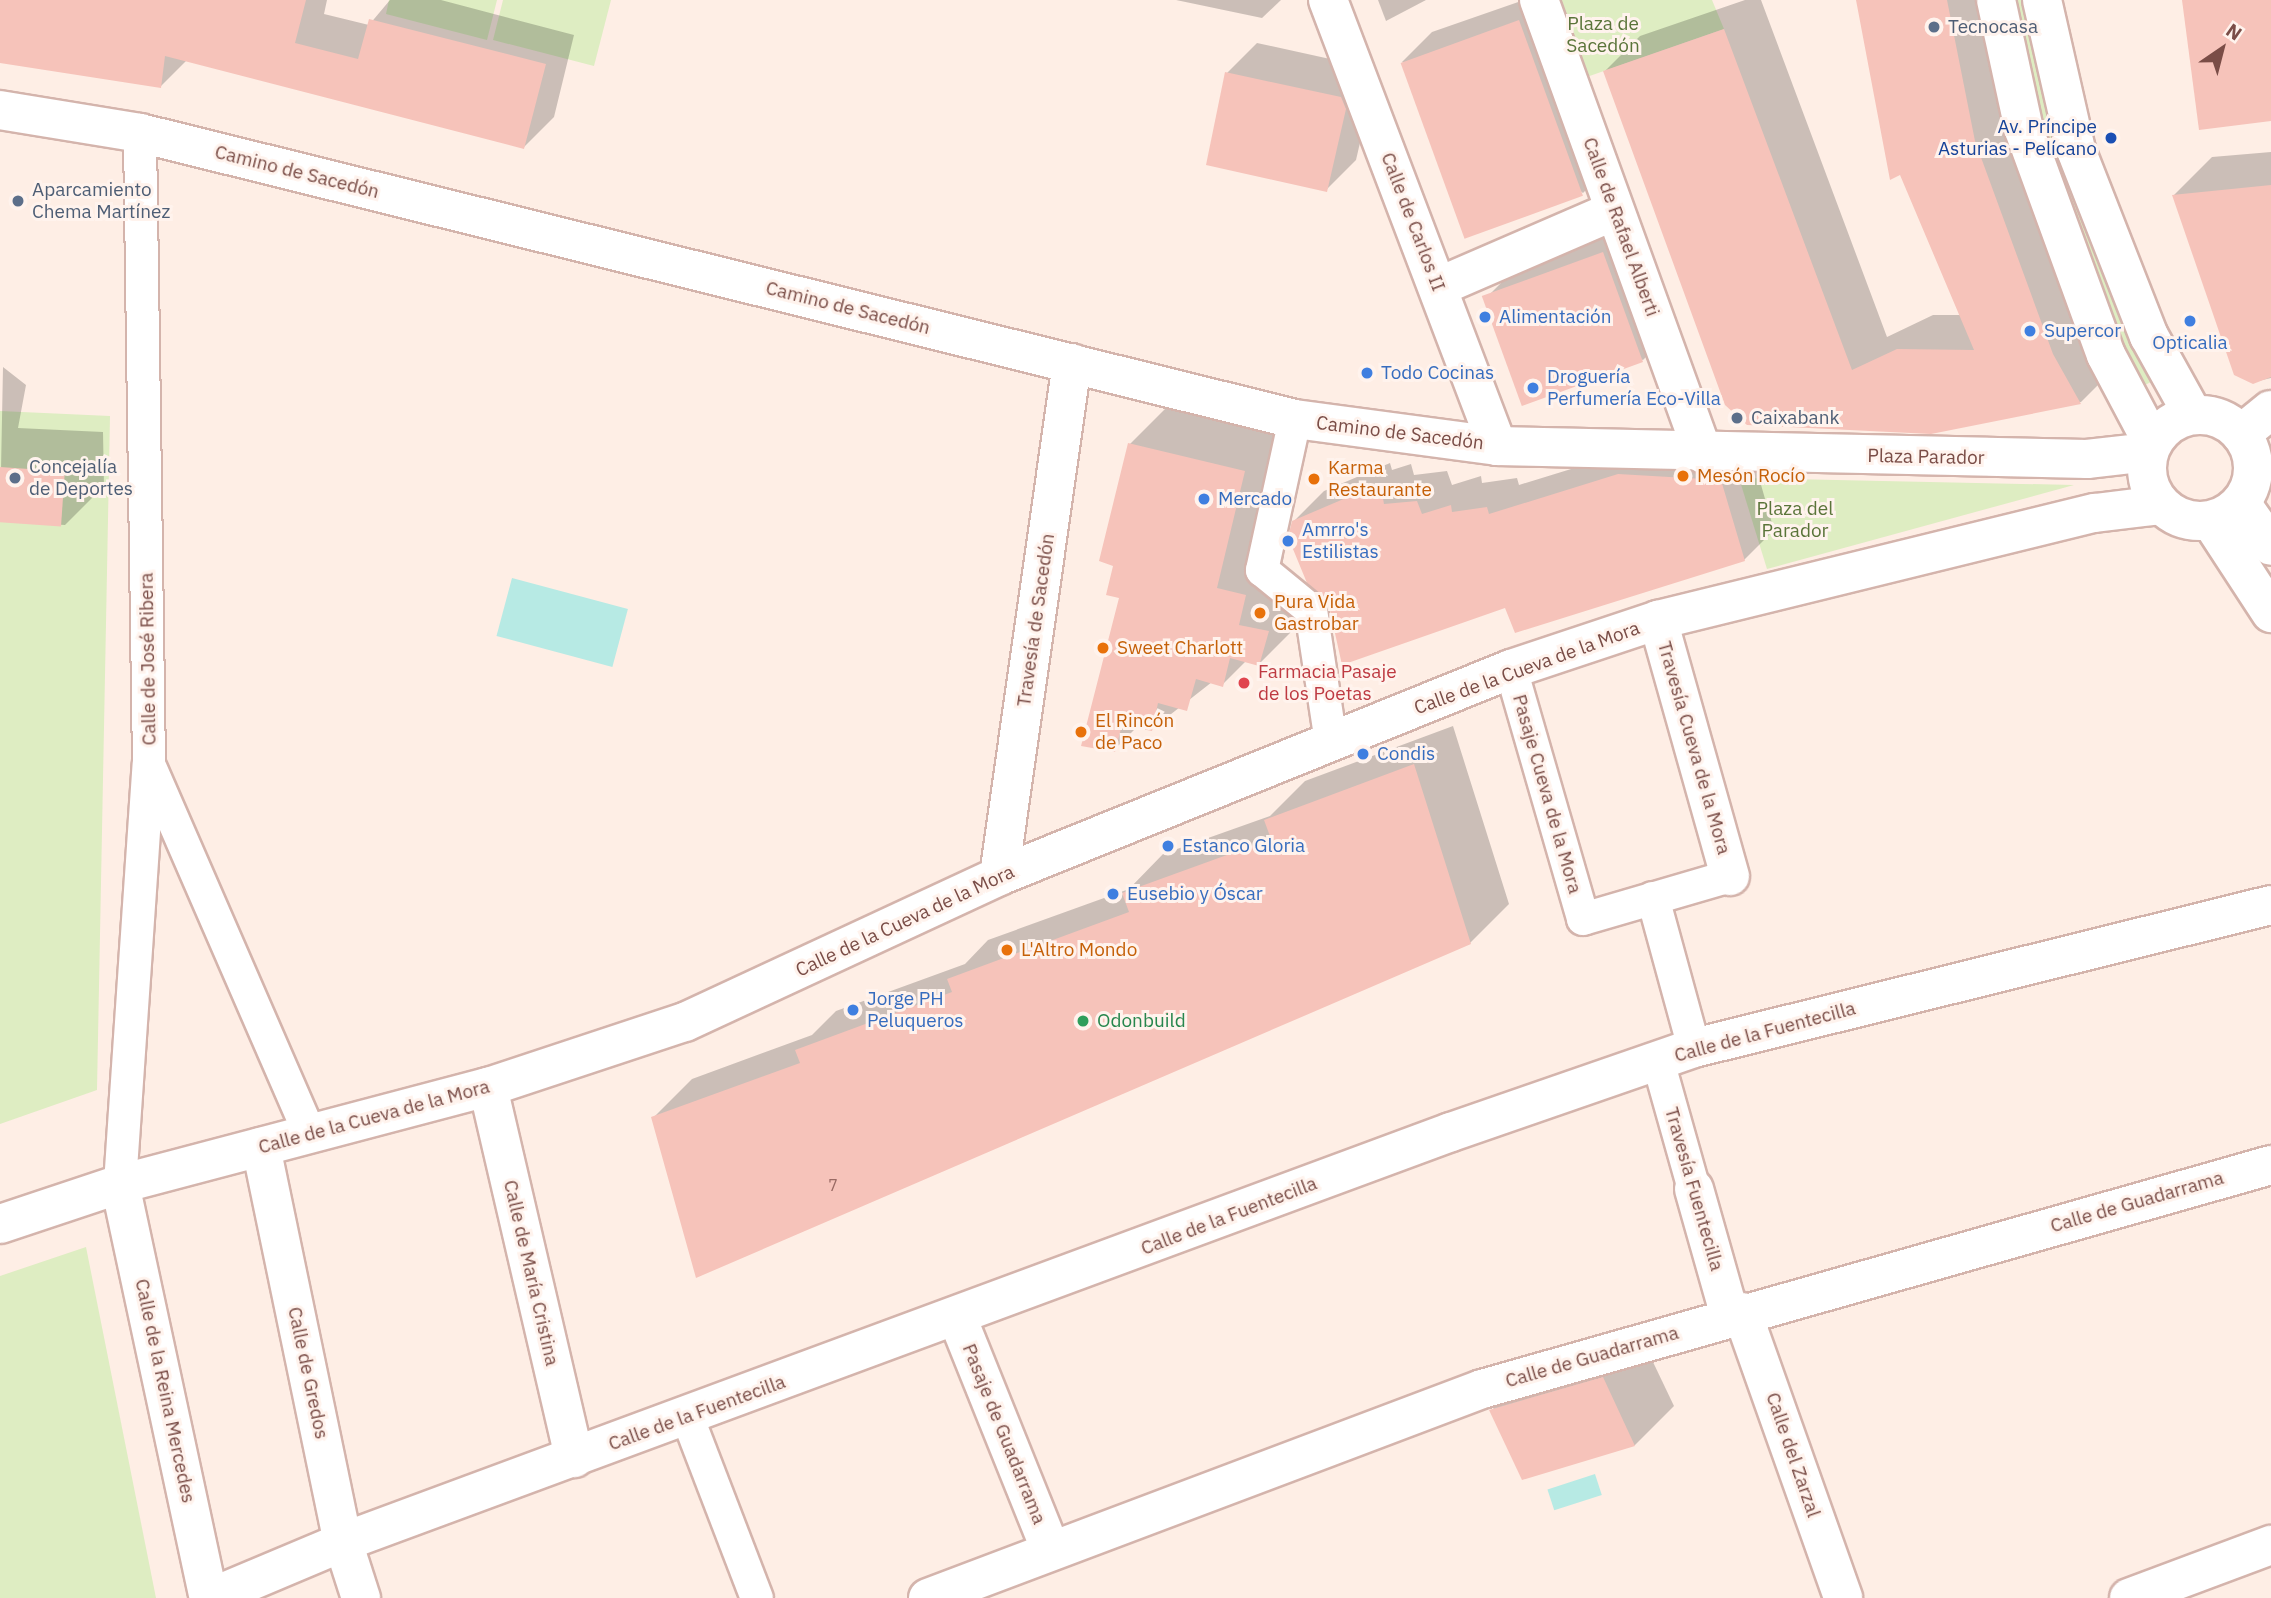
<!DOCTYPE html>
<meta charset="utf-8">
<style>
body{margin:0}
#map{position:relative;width:2271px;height:1598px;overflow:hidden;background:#feeee5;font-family:"IBM Plex Sans",sans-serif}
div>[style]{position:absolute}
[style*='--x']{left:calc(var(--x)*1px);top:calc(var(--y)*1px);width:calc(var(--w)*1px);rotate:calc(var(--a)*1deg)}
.green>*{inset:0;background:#deedc2}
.water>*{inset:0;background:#b7eae4;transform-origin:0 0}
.shadow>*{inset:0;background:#0003}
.building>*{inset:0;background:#f6c3ba;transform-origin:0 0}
.roads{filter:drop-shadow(2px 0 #d4b4ac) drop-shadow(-2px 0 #d4b4ac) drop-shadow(0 2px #d4b4ac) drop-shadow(0 -2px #d4b4ac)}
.pedestrian>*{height:32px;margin:-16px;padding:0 16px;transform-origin:16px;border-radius:16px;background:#fff}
.minor>*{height:38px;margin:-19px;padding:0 19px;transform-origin:19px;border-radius:19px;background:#fff}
.tertiary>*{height:38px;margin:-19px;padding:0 19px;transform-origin:19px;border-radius:19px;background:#fff}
.tertiary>.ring{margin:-19px;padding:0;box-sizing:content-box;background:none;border:38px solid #fff;border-radius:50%}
.dots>*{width:19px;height:19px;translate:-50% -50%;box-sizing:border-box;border:4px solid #fff3ed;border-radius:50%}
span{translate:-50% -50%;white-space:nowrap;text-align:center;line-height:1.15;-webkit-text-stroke:6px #fff3ed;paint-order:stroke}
.number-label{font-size:16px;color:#996a64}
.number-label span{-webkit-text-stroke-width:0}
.park-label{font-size:19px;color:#5a7439}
.service-label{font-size:19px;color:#4e5e75}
.left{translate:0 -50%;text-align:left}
.transit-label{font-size:19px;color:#164399}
.right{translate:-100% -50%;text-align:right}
.street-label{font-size:19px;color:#7a4d47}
.shop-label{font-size:19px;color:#366cbe}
.food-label{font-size:19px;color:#c56008}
.health-label{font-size:19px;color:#be3a42}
.leisure-label{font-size:19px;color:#27864d}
.north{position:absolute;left:2187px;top:14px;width:70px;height:70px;-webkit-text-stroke:5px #fff3ed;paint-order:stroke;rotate:35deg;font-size:19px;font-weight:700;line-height:28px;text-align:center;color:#7a4d47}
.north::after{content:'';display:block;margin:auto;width:24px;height:32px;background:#7a4d47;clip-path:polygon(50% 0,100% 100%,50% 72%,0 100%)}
</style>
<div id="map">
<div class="green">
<div style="clip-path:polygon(389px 0,497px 0,487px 40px,386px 14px)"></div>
<div style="clip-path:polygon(503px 0,611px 0,594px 66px,493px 40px)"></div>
<div style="clip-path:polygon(1552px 0,1712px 0,1724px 29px,1581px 79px)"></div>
<div style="clip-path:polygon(2014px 0,2030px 0,2049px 123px,2153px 381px,2141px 387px,2036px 128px)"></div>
<div style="clip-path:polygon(0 411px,110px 416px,97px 1090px,0 1124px)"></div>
<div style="clip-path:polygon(1739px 478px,2074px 485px,1767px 569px)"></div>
<div style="clip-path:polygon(86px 1247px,156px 1598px,0 1598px,0 1276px)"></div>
</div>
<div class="water">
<div style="left:512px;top:578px;width:120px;height:60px;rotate:15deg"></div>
<div style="left:1595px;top:1474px;width:22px;height:50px;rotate:72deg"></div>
</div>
<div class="shadow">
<div style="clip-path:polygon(0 0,327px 0,324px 14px,369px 25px,390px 0,441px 0,574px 35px,554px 117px,524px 147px,187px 60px,161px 86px,0 61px)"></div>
<div style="clip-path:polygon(1176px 0,1281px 0,1262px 18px)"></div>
<div style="clip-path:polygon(1378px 0,1426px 0,1386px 21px)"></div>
<div style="clip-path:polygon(1524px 0,1613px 163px,1583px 193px,1402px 62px,1432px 32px)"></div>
<div style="clip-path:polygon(1745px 0,1761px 0,1887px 337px,1933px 315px,1961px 315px,1858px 0,1989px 0,2115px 368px,2081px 402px,1931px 432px,1748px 423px,1605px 71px,1640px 36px)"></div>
<div style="clip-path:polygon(1257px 43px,1371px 68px,1375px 78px,1356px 160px,1326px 190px,1227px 73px)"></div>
<div style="clip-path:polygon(2271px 152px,2271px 378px,2254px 382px,2174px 195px,2212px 157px)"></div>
<div style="clip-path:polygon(1633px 223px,1673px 330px,1643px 360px,1485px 299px,1515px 269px)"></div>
<div style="clip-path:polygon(3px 367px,26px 385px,18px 428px,103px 432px,104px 486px,65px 525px,0 521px)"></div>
<div style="clip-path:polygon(1169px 405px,1283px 433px,1255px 549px,1284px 556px,1277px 586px,1307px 592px,1298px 625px,1259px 664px,1246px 661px,1222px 685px,1212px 682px,1152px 729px,1138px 726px,1114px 750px,1122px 597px,1115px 565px,1130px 444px)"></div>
<div style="clip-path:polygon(1649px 445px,1751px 450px,1774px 530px,1744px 560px,1506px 605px,1330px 606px,1293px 522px,1324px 491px,1390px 463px,1392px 470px,1411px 464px,1414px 475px,1447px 471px,1452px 485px,1481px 476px,1482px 483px,1517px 478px,1519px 485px)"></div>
<div style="clip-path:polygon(1453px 726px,1509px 904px,1470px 943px,653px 1118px,692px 1079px,812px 1035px,836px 1011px,965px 964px,988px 940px,1129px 889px,1163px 854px,1270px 816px,1305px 781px)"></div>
<div style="clip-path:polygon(1642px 1339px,1674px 1406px,1635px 1445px,1523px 1478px,1492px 1410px,1530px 1371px)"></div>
</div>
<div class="building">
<div style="clip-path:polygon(0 0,306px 0,295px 43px,358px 59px,369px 19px,546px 64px,524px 149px,165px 56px,161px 88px,0 63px)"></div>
<div style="clip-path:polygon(1856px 0,1947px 0,1975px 141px,2053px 354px,2081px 404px,1931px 434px,1747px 425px,1725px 405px,1603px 71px,1724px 29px,1852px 370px,1897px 349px,1974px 350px,1900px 175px,1890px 180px)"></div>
<div style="clip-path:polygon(2182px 0,2271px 0,2271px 121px,2199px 130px)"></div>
<div style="left:1519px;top:20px;width:187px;height:126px;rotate:70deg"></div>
<div style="clip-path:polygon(1225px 72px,1341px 97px,1346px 109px,1327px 192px,1206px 165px)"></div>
<div style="clip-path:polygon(2271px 185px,2271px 377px,2253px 384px,2234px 375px,2172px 195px)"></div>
<div style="left:1603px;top:252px;width:117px;height:129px;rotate:70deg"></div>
<div style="clip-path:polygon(1128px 443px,1245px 471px,1217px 588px,1246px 595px,1239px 625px,1269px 631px,1259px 666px,1230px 658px,1223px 687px,1196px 679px,1187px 711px,1158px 703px,1152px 731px,1122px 725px,1115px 752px,1081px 746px,1119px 598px,1106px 595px,1113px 566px,1099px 561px)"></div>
<div style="left:0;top:467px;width:65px;height:55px;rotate:4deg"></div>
<div style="clip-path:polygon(1618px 474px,1721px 480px,1745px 561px,1515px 633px,1505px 608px,1342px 665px,1329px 606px,1307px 583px,1288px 537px,1292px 521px,1360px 492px,1362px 499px,1382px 493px,1384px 504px,1417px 501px,1422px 514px,1451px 505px,1452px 512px,1487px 507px,1489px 514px)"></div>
<div style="clip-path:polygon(1414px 764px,1471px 944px,696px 1278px,651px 1117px,800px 1063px,795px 1050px,952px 992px,947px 979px,1129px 912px,1122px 893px,1271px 839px,1264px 820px)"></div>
<div style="clip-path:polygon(1603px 1377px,1635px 1446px,1522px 1480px,1489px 1410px)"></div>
</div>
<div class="roads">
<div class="pedestrian">
<div style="--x:1295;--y:419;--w:155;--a:102.3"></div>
<div style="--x:1262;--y:570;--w:63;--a:39.2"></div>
<div style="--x:1311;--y:610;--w:134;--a:81.4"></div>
<div style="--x:1511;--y:669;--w:260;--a:73.9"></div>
<div style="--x:1583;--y:919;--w:153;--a:-16.3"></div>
<div style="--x:151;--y:769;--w:398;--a:66.5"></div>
<div style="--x:1653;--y:898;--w:156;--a:74.7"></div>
<div style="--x:1658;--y:1061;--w:133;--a:74.3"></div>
<div style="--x:120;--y:1184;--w:421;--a:-86.1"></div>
<div style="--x:149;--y:764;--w:631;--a:-90.82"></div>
<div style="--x:687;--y:1416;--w:195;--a:69"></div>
</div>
<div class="minor">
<div style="--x:1328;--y:0;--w:477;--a:69.2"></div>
<div style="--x:1539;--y:0;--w:483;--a:70.1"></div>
<div style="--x:0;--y:110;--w:142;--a:9.3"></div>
<div style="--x:140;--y:133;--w:1190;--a:13.91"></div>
<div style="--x:1295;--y:419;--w:204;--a:7.6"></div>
<div style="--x:1497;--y:446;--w:590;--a:1.26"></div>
<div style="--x:2087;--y:459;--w:61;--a:-6.5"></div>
<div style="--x:1438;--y:287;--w:192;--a:-23.4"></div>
<div style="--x:2241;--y:434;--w:38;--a:-39"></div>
<div style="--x:1658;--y:620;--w:266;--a:74.3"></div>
<div style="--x:999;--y:876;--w:518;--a:-81.9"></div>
<div style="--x:488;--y:1087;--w:381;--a:76.9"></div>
<div style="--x:261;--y:1147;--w:403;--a:78.3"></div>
<div style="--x:343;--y:1542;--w:59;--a:72.2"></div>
<div style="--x:120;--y:1184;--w:423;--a:77.9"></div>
<div style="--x:1694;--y:1189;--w:132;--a:74.2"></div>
<div style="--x:0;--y:1224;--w:126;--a:-18.4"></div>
<div style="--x:120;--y:1184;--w:381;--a:-14.8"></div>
<div style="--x:488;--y:1087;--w:207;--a:-18.3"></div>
<div style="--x:685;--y:1022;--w:346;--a:-24.9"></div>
<div style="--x:999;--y:876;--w:552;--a:-22.01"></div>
<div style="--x:1511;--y:669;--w:155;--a:-18.4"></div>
<div style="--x:1658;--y:620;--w:450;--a:-13.8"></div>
<div style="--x:2095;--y:513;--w:66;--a:-6.9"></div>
<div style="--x:1742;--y:1312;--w:303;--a:70.5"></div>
<div style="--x:957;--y:1317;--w:252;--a:68.1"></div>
<div style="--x:210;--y:1598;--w:144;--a:-22.8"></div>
<div style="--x:343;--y:1542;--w:1181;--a:-20.31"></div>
<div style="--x:1451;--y:1132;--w:257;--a:-19.1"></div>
<div style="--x:1694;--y:1048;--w:594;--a:-13.92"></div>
<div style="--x:928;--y:1598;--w:592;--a:-20.67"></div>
<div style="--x:1482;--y:1389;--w:820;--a:-15.85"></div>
<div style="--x:2129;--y:1598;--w:152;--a:-20.5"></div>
</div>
<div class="tertiary">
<div style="--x:1996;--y:0;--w:133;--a:77.8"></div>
<div style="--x:2024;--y:130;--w:239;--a:70"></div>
<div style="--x:2106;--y:355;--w:98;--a:62.1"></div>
<div style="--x:2042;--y:0;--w:154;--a:77.2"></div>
<div style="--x:2076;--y:150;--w:200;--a:68.6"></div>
<div style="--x:2149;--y:336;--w:90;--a:60.9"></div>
<div class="ring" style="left:2147px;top:415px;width:68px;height:68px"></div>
<div style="--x:2241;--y:503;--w:52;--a:55.1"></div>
<div style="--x:2211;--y:521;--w:110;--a:56.9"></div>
</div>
</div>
<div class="dots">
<div style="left:1934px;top:27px;background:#5c6f8a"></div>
<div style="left:2111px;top:138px;background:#1a4fb4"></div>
<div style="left:18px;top:201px;background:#5c6f8a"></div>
<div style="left:1485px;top:317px;background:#3f7fe0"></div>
<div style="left:2190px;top:321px;background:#3f7fe0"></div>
<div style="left:2030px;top:331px;background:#3f7fe0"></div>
<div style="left:1367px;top:373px;background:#3f7fe0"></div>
<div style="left:1533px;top:388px;background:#3f7fe0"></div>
<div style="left:1737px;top:418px;background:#5c6f8a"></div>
<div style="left:1683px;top:476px;background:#e8710a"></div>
<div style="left:15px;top:478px;background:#5c6f8a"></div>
<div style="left:1314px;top:479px;background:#e8710a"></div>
<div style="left:1204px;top:499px;background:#3f7fe0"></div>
<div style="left:1288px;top:541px;background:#3f7fe0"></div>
<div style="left:1260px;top:613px;background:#e8710a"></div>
<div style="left:1103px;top:648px;background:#e8710a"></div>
<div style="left:1244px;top:683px;background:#e0444e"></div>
<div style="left:1081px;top:732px;background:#e8710a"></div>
<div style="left:1363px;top:754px;background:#3f7fe0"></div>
<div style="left:1168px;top:846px;background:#3f7fe0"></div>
<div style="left:1113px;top:894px;background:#3f7fe0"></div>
<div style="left:1007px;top:950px;background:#e8710a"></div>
<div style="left:853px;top:1010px;background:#3f7fe0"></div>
<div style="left:1083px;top:1021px;background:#2e9e5b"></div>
</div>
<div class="number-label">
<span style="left:833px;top:1185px">7</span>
</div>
<div class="park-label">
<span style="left:1603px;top:35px">Plaza de<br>Sacedón</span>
<span style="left:1795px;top:520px">Plaza del<br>Parador</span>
</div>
<div class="service-label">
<span class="left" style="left:1948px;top:27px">Tecnocasa</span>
<span class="left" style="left:32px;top:201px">Aparcamiento<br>Chema Martínez</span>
<span class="left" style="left:1751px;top:418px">Caixabank</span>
<span class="left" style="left:29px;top:478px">Concejalía<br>de Deportes</span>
</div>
<div class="transit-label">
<span class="right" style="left:2097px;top:138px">Av. Príncipe<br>Asturias - Pelícano</span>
</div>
<div class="street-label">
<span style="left:297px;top:172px;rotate:14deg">Camino de Sacedón</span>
<span style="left:1413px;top:222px;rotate:69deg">Calle de Carlos II</span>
<span style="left:1621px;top:227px;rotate:70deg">Calle de Rafael Alberti</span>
<span style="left:848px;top:308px;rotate:14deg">Camino de Sacedón</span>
<span style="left:1400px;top:433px;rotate:7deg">Camino de Sacedón</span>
<span style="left:1926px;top:457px;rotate:1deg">Plaza Parador</span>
<span style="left:1036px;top:620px;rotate:-82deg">Travesía de Sacedón</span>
<span style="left:148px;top:659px;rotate:-91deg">Calle de José Ribera</span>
<span style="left:1527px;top:668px;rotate:-20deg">Calle de la Cueva de la Mora</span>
<span style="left:1694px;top:748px;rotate:74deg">Travesía Cueva de la Mora</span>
<span style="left:1547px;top:794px;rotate:74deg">Pasaje Cueva de la Mora</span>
<span style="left:905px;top:921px;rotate:-25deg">Calle de la Cueva de la Mora</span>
<span style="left:1765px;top:1032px;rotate:-15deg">Calle de la Fuentecilla</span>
<span style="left:374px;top:1117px;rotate:-15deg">Calle de la Cueva de la Mora</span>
<span style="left:1694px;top:1189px;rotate:74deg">Travesía Fuentecilla</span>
<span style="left:2137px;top:1202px;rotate:-16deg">Calle de Guadarrama</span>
<span style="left:1229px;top:1216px;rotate:-21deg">Calle de la Fuentecilla</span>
<span style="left:531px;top:1273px;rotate:77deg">Calle de María Cristina</span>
<span style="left:1592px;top:1357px;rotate:-16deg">Calle de Guadarrama</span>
<span style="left:308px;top:1373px;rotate:78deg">Calle de Gredos</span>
<span style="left:165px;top:1391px;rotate:78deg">Calle de la Reina Mercedes</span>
<span style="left:697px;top:1413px;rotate:-20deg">Calle de la Fuentecilla</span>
<span style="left:1004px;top:1434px;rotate:68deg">Pasaje de Guadarrama</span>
<span style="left:1793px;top:1455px;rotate:71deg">Calle del Zarzal</span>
</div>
<div class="shop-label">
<span class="left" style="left:1499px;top:317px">Alimentación</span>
<span class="left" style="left:2044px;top:331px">Supercor</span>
<span style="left:2190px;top:343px">Opticalia</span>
<span class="left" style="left:1381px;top:373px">Todo Cocinas</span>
<span class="left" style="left:1547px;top:388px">Droguería<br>Perfumería Eco-Villa</span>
<span class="left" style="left:1218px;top:499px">Mercado</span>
<span class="left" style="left:1302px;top:541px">Amrro's<br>Estilistas</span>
<span class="left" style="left:1377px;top:754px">Condis</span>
<span class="left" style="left:1182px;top:846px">Estanco Gloria</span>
<span class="left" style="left:1127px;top:894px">Eusebio y Óscar</span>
<span class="left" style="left:867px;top:1010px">Jorge PH<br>Peluqueros</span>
</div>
<div class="food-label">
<span class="left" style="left:1328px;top:479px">Karma<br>Restaurante</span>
<span class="left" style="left:1697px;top:476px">Mesón Rocío</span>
<span class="left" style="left:1274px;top:613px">Pura Vida<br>Gastrobar</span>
<span class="left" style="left:1117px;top:648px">Sweet Charlott</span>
<span class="left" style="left:1095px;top:732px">El Rincón<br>de Paco</span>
<span class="left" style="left:1021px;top:950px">L'Altro Mondo</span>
</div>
<div class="health-label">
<span class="left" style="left:1258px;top:683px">Farmacia Pasaje<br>de los Poetas</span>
</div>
<div class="leisure-label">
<span class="left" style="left:1097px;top:1021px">Odonbuild</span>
</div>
<div class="north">N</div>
</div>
